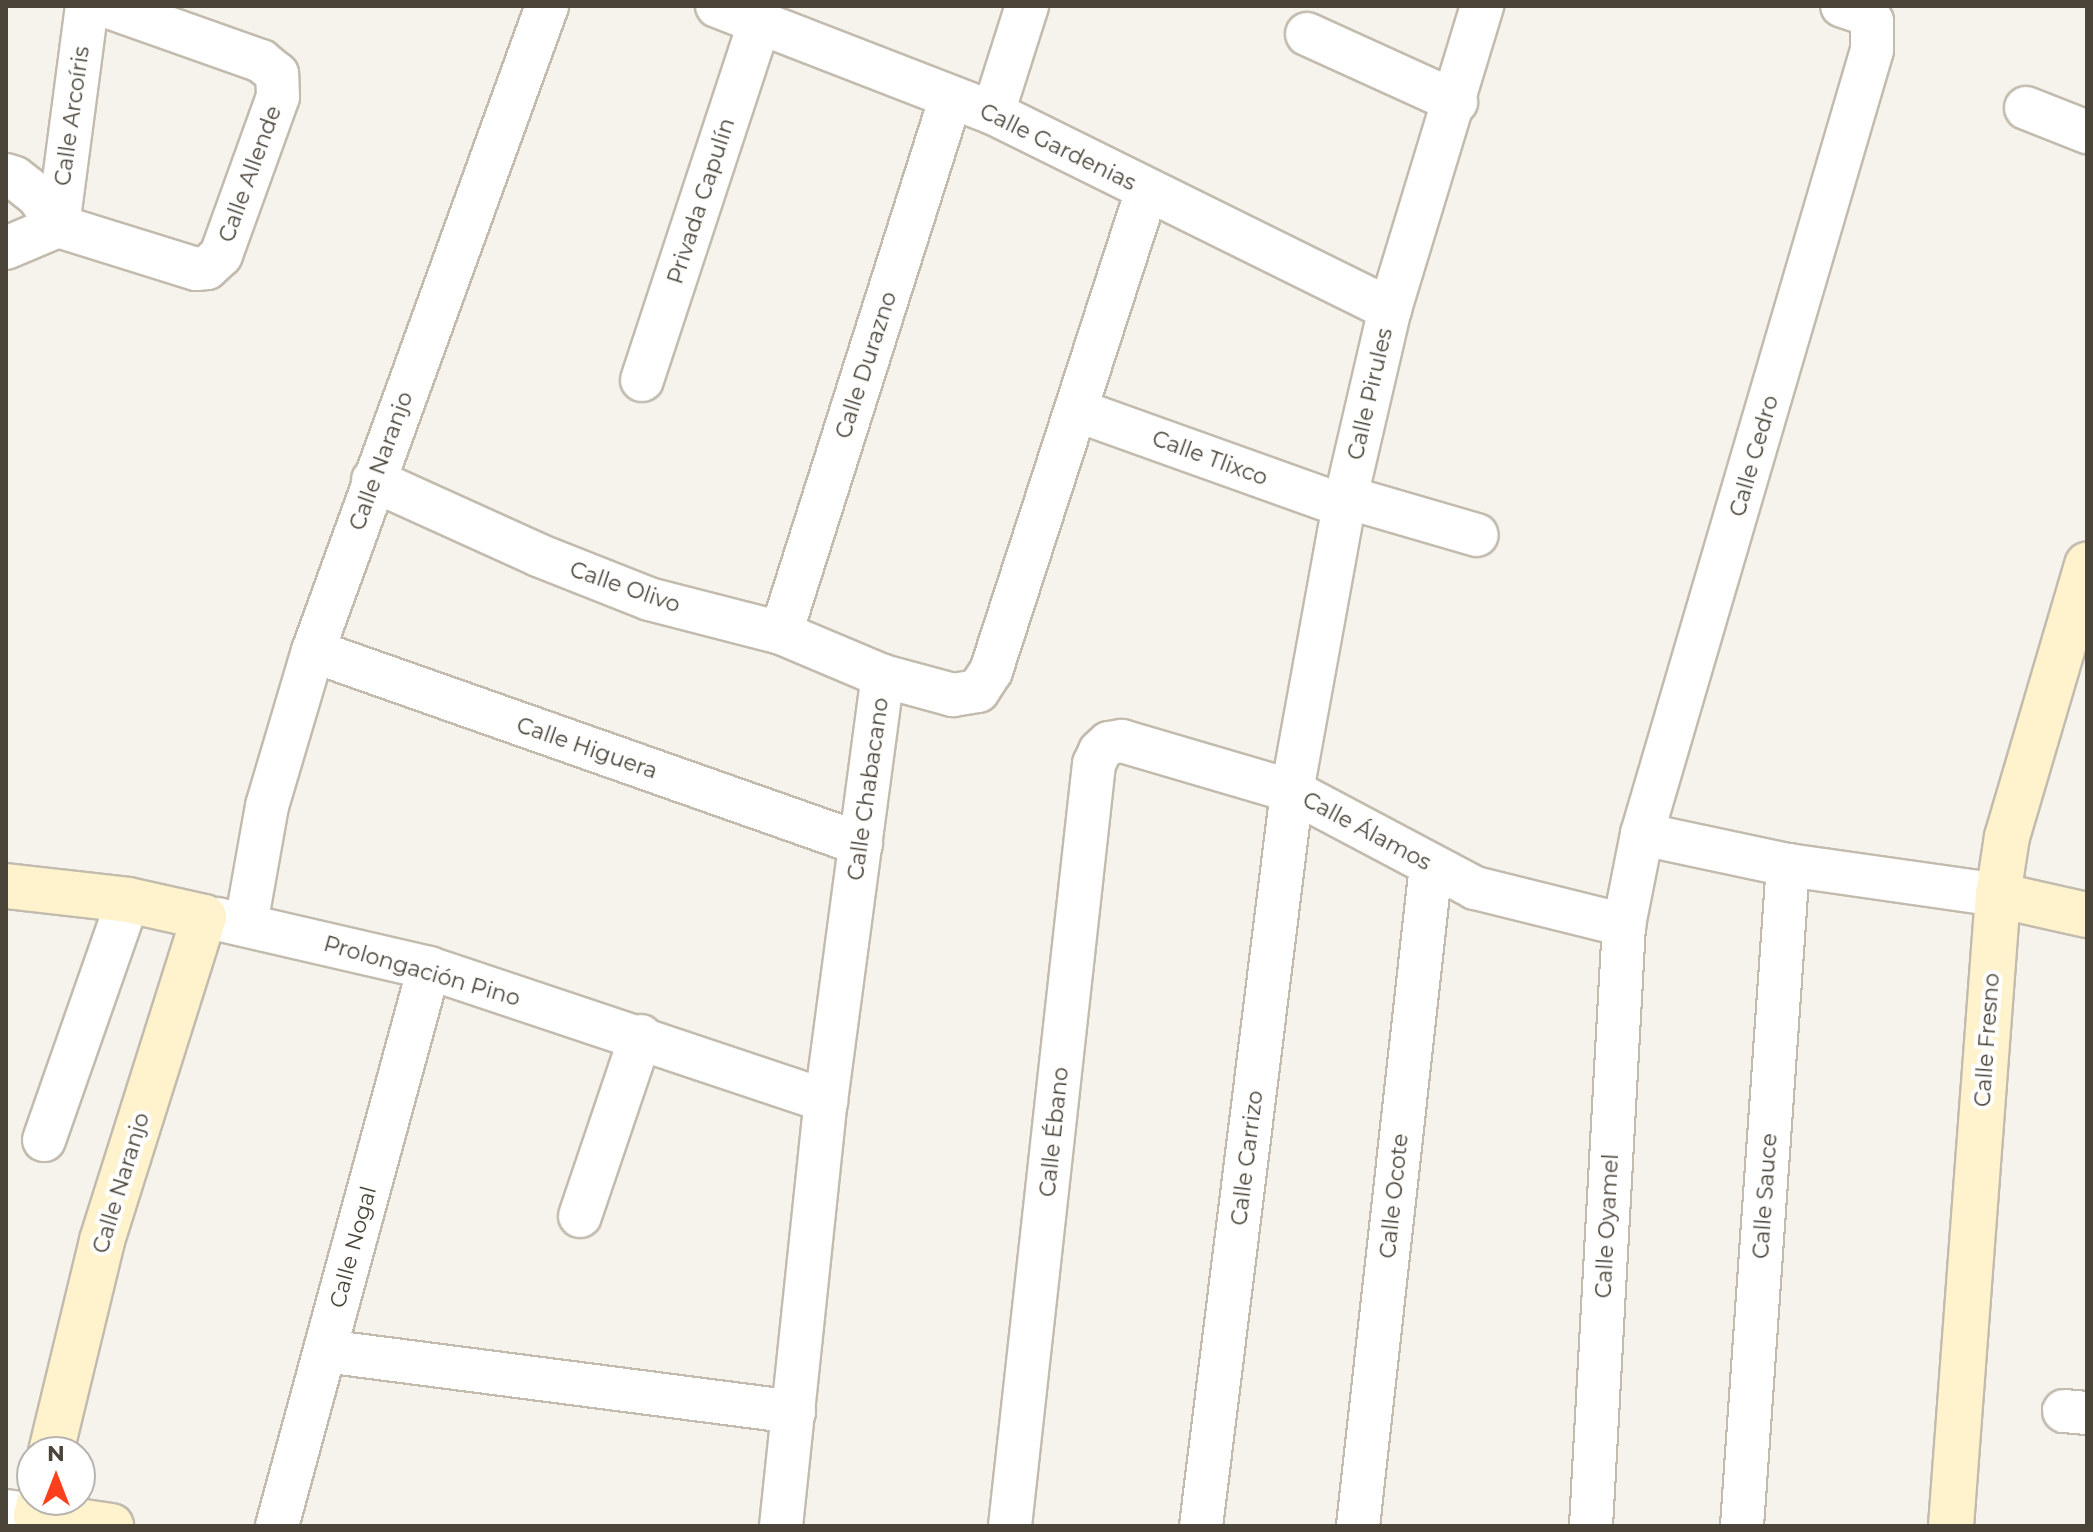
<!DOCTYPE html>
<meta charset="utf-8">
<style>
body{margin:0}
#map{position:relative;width:2093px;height:1532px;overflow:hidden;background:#f6f3ec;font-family:Montserrat,sans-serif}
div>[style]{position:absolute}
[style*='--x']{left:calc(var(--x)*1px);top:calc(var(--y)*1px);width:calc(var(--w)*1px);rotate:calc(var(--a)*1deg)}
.roads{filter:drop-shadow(2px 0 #c2bbae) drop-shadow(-2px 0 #c2bbae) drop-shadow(0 2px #c2bbae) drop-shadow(0 -2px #c2bbae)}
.street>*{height:42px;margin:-21px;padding:0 21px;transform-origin:21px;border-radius:21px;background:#fff}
.secondary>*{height:44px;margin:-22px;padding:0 22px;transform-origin:22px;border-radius:22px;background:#fff3cd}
span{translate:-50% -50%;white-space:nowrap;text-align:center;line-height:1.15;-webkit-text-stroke:8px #fff;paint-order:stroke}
.street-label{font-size:22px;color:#4b4439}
.frame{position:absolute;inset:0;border:8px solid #4b4439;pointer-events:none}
.north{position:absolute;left:16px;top:1436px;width:80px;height:80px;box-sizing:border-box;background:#fff;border:2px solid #b7b4b0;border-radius:50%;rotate:0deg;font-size:22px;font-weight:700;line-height:32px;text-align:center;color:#4b4439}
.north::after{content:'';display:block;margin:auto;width:28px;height:36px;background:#fc3f1d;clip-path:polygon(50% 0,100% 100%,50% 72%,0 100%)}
</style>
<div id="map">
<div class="roads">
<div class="street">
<div style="--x:717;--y:6;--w:296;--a:21.2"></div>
<div style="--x:993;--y:113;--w:443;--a:26.3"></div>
<div style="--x:1307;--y:34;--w:164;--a:24.5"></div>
<div style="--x:2026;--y:108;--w:66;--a:21.5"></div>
<div style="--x:993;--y:113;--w:112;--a:-72.4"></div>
<div style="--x:6;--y:175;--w:9;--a:18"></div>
<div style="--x:15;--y:178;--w:29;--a:38"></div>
<div style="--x:38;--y:196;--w:36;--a:56"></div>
<div style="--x:58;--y:226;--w:145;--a:17.3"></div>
<div style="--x:196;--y:269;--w:11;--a:-5"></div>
<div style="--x:207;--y:268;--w:19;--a:-43"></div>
<div style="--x:221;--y:255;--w:168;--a:-70.2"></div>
<div style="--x:278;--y:97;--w:23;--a:-92"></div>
<div style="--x:277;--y:74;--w:21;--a:-141"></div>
<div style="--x:261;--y:61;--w:164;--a:-160.5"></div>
<div style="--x:6;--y:248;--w:56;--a:-22.9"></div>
<div style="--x:58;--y:226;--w:222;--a:-82.5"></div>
<div style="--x:642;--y:380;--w:377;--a:-71.8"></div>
<div style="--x:1076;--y:410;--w:285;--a:19.7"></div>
<div style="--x:373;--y:480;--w:181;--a:24.4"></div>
<div style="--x:538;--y:555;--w:119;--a:21.6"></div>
<div style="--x:649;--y:599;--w:136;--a:14.4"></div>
<div style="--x:781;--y:633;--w:111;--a:22.9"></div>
<div style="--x:883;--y:676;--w:73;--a:15.2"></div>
<div style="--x:953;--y:695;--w:25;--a:-9"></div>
<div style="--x:978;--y:691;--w:24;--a:-57"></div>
<div style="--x:991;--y:671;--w:506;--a:-72.03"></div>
<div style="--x:1346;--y:497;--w:136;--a:16.2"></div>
<div style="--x:781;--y:633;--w:562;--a:-72.4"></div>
<div style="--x:313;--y:651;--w:581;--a:19.4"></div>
<div style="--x:1642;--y:834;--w:149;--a:12"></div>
<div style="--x:1788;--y:865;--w:212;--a:8.1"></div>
<div style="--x:217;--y:919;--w:218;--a:13"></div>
<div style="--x:429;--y:968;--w:419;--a:18.5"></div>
<div style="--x:246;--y:924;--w:120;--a:-79.9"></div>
<div style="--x:267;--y:806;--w:162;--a:-73.5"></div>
<div style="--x:313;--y:651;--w:686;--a:-70.06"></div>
<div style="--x:44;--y:1140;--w:254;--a:-70.7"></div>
<div style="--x:580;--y:1216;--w:190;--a:-71.3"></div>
<div style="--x:325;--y:1351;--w:473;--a:7.4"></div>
<div style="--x:2064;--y:1411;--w:23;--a:5"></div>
<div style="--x:6;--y:1511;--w:30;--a:8"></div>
<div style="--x:36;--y:1515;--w:14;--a:51"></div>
<div style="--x:277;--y:1526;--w:578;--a:-74.76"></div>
<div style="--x:781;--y:1526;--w:427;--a:-84"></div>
<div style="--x:826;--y:1101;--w:429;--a:-82.4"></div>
<div style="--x:1010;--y:1526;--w:767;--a:-83.71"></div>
<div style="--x:1094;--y:764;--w:14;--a:-65"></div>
<div style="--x:1100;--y:751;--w:12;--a:-42"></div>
<div style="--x:1109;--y:743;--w:13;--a:-9"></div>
<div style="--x:1122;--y:741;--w:177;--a:16.4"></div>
<div style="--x:1292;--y:791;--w:207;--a:27.9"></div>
<div style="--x:1475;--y:888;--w:154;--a:13.9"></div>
<div style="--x:1201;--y:1526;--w:741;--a:-82.94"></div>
<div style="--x:1292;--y:791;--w:290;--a:-79.7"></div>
<div style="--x:1344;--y:506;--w:202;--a:-76.9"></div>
<div style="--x:1390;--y:309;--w:317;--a:-73.1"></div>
<div style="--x:1358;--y:1526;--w:664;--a:-83.69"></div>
<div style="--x:1591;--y:1526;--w:602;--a:-86.86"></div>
<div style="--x:1624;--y:925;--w:93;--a:-78.8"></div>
<div style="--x:1642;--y:834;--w:817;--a:-73.65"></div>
<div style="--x:1872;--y:50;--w:29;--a:-90"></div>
<div style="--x:1872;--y:21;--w:11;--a:-135"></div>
<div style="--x:1864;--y:13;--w:23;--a:-162"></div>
<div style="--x:1742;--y:1526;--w:663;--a:-86.02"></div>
</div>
<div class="secondary">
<div style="--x:6;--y:886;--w:123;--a:6.5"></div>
<div style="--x:128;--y:900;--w:78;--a:12.6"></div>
<div style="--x:204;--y:917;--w:340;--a:107.5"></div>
<div style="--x:102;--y:1241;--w:217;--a:103.6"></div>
<div style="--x:1998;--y:895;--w:91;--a:12.7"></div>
<div style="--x:40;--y:1500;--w:16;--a:105"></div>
<div style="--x:36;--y:1515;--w:76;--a:8.3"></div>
<div style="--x:1951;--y:1526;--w:633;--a:-85.74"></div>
<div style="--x:1998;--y:895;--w:59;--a:-81.2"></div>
<div style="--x:2007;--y:837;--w:284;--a:-73.6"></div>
</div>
</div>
<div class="street-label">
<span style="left:72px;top:116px;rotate:-82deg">Calle Arcoíris</span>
<span style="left:1058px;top:147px;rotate:26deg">Calle Gardenias</span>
<span style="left:250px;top:174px;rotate:-70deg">Calle Allende</span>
<span style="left:701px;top:201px;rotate:-72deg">Privada Capulín</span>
<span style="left:866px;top:365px;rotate:-72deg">Calle Durazno</span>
<span style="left:1370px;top:394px;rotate:-77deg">Calle Pirules</span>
<span style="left:1754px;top:456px;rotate:-74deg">Calle Cedro</span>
<span style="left:1210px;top:458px;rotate:20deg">Calle Tlixco</span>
<span style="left:381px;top:461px;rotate:-70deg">Calle Naranjo</span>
<span style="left:625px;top:587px;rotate:19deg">Calle Olivo</span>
<span style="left:587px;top:748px;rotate:19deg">Calle Higuera</span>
<span style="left:868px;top:789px;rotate:-82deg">Calle Chabacano</span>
<span style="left:1367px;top:831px;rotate:28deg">Calle Álamos</span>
<span style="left:422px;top:971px;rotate:16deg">Prolongación Pino</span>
<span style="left:1987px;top:1040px;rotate:-86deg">Calle Fresno</span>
<span style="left:1054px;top:1132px;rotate:-84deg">Calle Ébano</span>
<span style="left:1247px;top:1158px;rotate:-83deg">Calle Carrizo</span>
<span style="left:121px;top:1183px;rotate:-73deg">Calle Naranjo</span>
<span style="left:1394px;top:1196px;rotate:-84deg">Calle Ocote</span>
<span style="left:1765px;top:1196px;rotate:-86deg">Calle Sauce</span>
<span style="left:1607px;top:1226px;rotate:-87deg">Calle Oyamel</span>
<span style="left:353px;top:1247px;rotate:-75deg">Calle Nogal</span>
</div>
<div class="frame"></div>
<div class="north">N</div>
</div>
